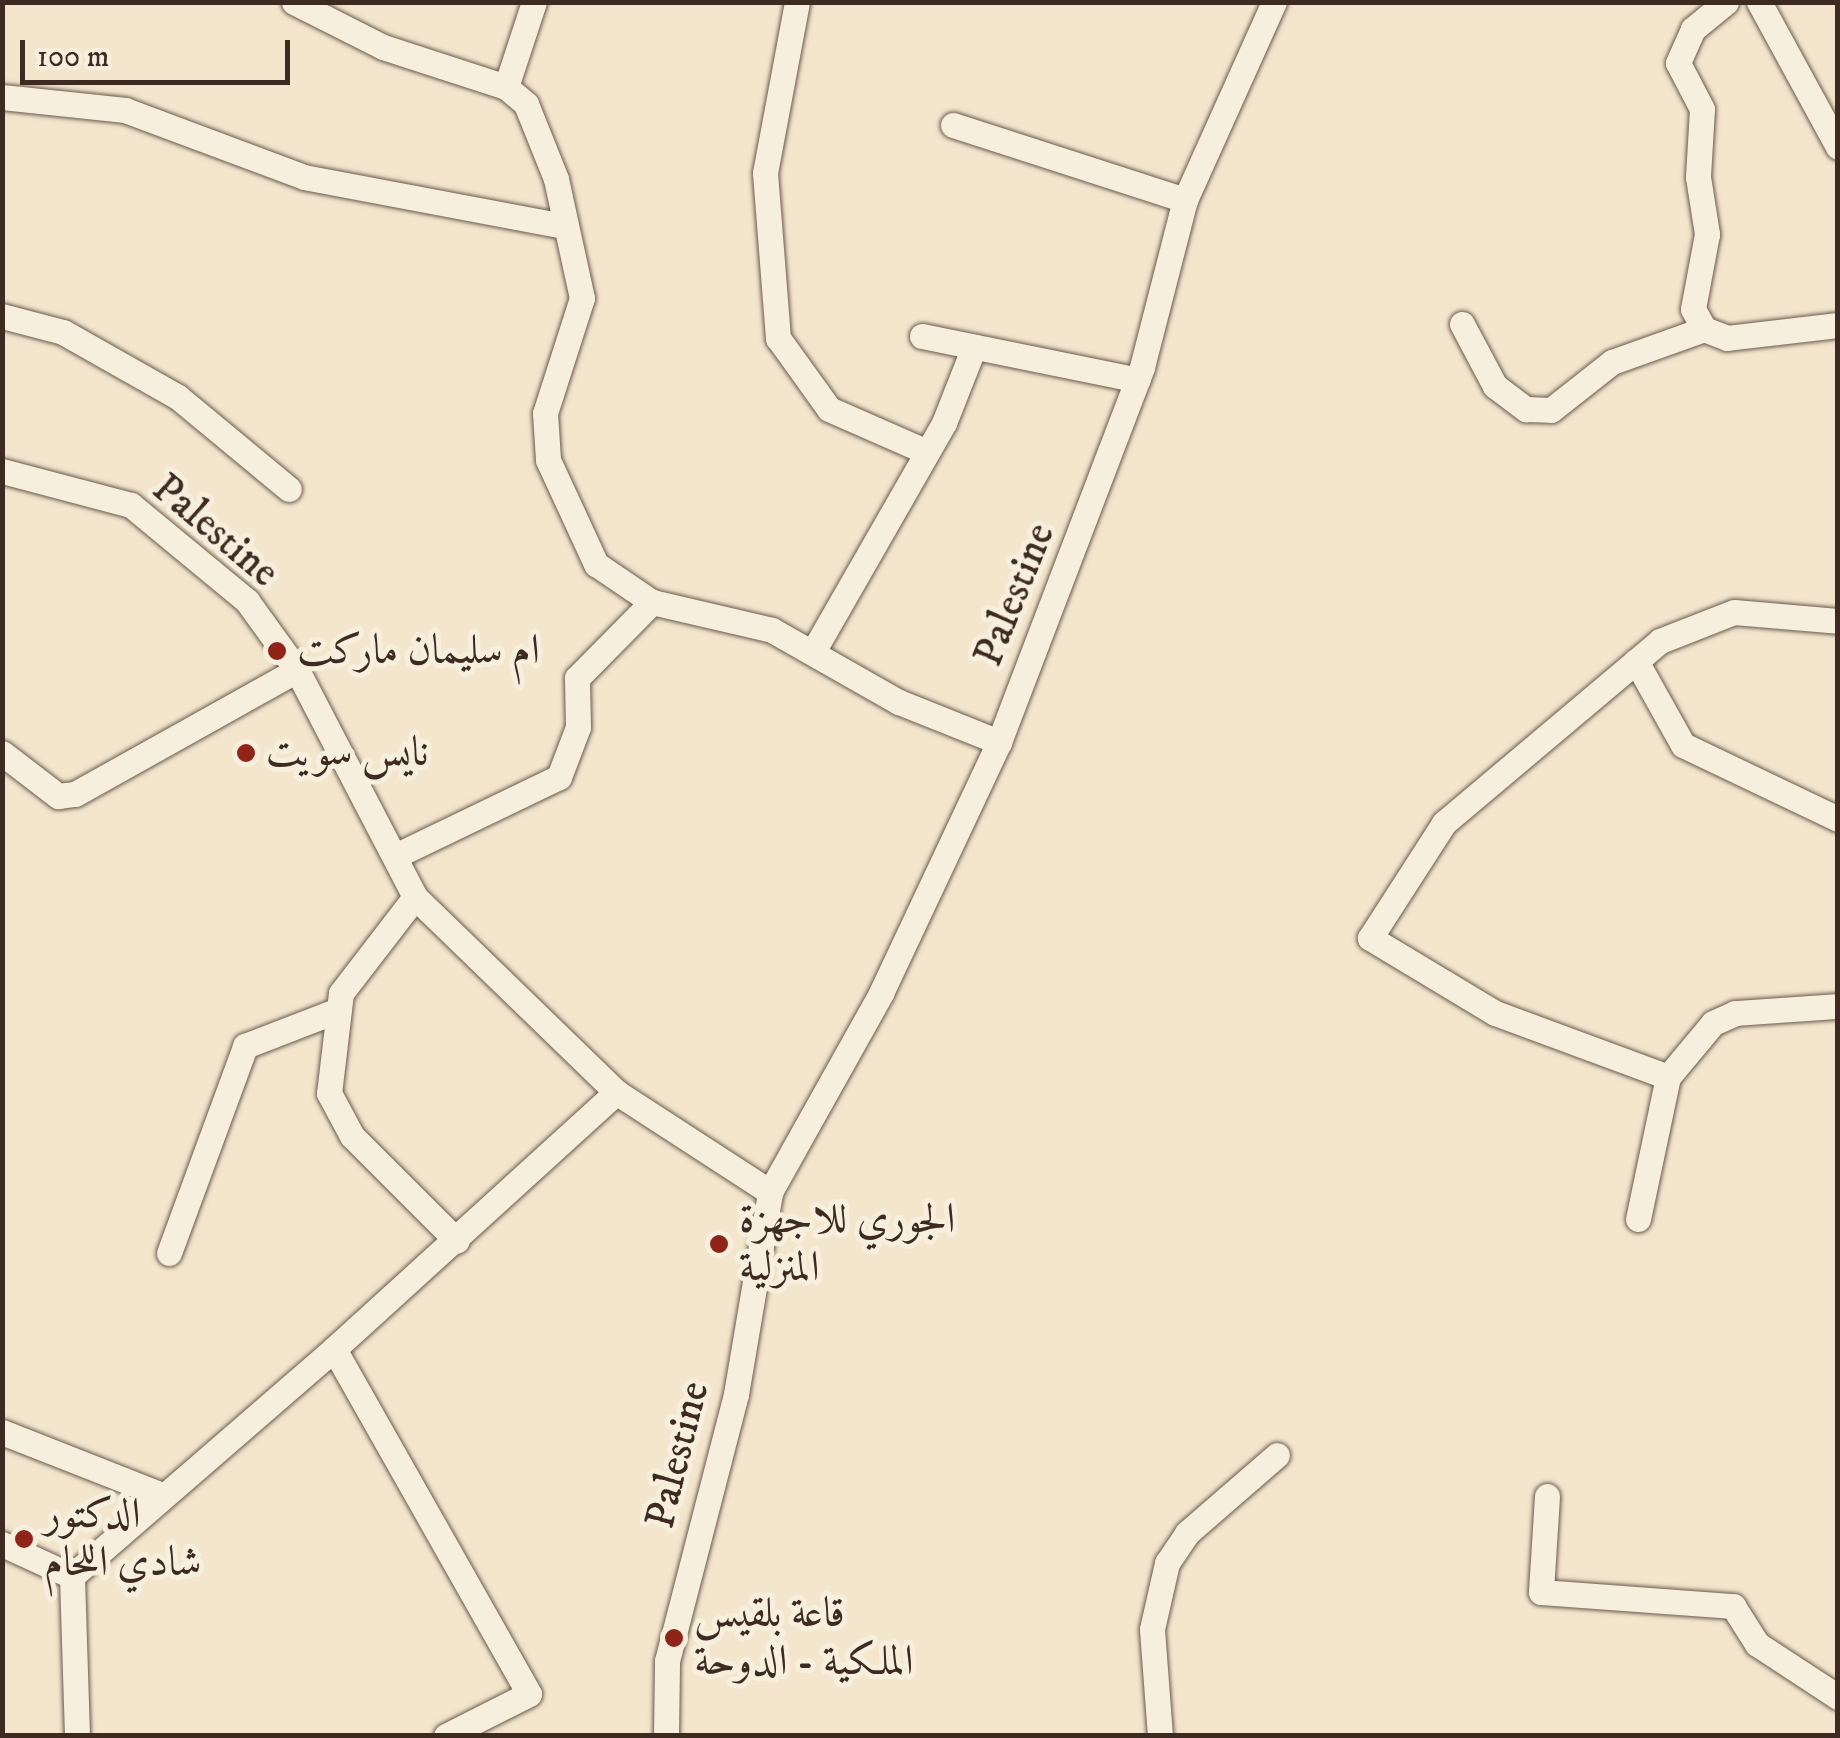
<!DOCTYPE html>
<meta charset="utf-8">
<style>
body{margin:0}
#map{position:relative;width:1840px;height:1738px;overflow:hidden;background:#f3e6cd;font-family:"IM FELL DW Pica",Amiri,serif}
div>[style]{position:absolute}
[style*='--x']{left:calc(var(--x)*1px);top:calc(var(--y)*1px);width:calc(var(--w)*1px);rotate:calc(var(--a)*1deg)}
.roads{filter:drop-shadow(0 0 2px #6a594c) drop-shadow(0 0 2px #6a594c)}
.minor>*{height:25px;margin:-12.5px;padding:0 12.5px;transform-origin:12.5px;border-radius:12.5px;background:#f7efde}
.dots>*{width:28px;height:28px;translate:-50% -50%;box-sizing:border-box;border:5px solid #f7efde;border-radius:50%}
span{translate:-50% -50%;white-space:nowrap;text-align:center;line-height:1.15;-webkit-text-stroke:10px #f7efde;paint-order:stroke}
.street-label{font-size:42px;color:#3d2a21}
.poi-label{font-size:42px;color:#3d2a21}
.left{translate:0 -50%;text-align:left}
.frame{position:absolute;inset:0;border:5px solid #3d2a21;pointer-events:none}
.scale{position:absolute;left:20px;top:40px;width:270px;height:45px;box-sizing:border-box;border:5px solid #3d2a21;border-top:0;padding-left:12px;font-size:30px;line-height:35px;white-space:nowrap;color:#3d2a21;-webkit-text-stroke:8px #f7efde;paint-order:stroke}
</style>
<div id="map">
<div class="roads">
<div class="minor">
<i style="--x:294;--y:2;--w:100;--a:26.8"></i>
<i style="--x:383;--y:47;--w:129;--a:18"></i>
<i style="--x:506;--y:87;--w:26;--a:40"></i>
<i style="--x:526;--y:104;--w:81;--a:68.2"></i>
<i style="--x:556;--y:179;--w:122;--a:77.7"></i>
<i style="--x:582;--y:298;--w:121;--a:107.8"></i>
<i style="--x:545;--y:413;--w:47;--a:86.3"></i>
<i style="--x:548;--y:460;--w:115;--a:65.2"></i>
<i style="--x:596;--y:564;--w:68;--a:34.2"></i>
<i style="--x:652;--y:602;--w:123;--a:13.1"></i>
<i style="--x:772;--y:630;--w:146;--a:29.6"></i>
<i style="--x:899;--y:702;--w:108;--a:21.8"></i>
<i style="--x:797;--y:2;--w:174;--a:100.6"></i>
<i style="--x:765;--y:173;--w:166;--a:85.5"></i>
<i style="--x:778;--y:338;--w:87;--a:54.3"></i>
<i style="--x:829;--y:409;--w:107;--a:23.7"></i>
<i style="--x:1726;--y:2;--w:43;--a:140.7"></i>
<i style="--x:1693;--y:29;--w:37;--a:114"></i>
<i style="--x:1678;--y:63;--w:52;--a:62.4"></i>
<i style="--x:1702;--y:109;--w:68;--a:93.4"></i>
<i style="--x:1698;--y:177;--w:58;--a:81"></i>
<i style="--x:1707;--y:234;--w:76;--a:100.6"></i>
<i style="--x:1693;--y:309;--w:23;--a:61"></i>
<i style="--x:1704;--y:329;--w:25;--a:21"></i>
<i style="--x:1727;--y:338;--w:112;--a:-6.7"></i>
<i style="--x:1759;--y:2;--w:165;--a:61.4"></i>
<i style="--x:506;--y:87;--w:89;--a:-71.8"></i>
<i style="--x:2;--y:97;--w:124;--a:6"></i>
<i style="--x:125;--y:110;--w:191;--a:20.5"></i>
<i style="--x:304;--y:177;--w:264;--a:10.7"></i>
<i style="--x:953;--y:125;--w:244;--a:17.9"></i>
<i style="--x:2;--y:316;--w:63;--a:14.7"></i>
<i style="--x:63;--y:332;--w:132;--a:29.5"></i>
<i style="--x:178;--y:397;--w:144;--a:39.7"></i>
<i style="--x:1462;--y:324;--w:70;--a:62"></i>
<i style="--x:1495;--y:386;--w:39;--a:37"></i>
<i style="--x:1526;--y:409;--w:25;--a:2"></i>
<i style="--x:1551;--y:410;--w:78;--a:-38.2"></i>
<i style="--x:1612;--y:362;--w:98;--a:-19.7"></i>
<i style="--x:922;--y:336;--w:220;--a:11.5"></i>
<i style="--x:2;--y:471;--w:133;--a:14.8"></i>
<i style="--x:131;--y:505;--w:151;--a:39.6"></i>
<i style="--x:247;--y:601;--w:85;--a:54.1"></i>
<i style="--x:297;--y:670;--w:256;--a:62.5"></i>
<i style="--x:415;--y:897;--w:280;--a:44.1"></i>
<i style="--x:616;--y:1092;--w:184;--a:33"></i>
<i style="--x:814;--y:650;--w:262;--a:-60.2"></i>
<i style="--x:944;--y:423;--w:82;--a:-68.5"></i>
<i style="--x:1636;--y:661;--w:96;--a:60.8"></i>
<i style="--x:1683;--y:745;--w:172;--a:25.5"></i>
<i style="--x:2;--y:753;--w:71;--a:37.5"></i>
<i style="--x:58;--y:796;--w:17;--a:-7"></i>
<i style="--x:75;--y:794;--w:254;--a:-29.2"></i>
<i style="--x:395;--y:856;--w:182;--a:-25.7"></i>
<i style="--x:559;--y:777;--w:53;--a:-69.2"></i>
<i style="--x:578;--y:727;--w:49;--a:-91.2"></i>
<i style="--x:577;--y:678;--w:107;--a:-45.4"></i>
<i style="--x:415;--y:897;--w:121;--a:127.6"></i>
<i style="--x:341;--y:993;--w:101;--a:96.8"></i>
<i style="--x:329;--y:1093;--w:49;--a:61.9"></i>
<i style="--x:352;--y:1136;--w:148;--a:45"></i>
<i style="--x:1668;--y:1077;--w:184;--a:-159.7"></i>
<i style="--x:1495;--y:1013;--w:146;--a:-149"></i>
<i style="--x:1370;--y:938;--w:137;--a:-57.2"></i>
<i style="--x:1444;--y:823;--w:282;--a:-40.1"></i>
<i style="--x:1660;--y:641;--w:79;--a:-21.4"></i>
<i style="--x:1734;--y:612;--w:104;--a:4.9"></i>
<i style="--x:1638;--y:1219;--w:145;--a:-78.1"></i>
<i style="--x:1668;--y:1077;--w:70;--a:-50.2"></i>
<i style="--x:1713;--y:1023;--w:24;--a:-24"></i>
<i style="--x:1735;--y:1013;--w:103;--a:-3.9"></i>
<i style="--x:169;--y:1253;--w:221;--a:-69.8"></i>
<i style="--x:245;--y:1046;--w:94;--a:-21.1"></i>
<i style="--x:334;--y:1349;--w:382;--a:-42.3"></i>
<i style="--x:2;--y:1432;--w:169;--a:21.5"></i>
<i style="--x:1547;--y:1496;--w:96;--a:93.6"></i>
<i style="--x:1541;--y:1592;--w:193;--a:4.2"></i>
<i style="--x:1733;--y:1606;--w:45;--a:57.7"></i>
<i style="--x:1757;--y:1644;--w:97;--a:33.2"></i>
<i style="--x:2;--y:1544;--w:77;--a:24.6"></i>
<i style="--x:77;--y:1736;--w:160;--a:-91.8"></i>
<i style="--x:72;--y:1576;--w:347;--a:-40.9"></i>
<i style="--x:334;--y:1349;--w:396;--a:60.5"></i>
<i style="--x:529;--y:1694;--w:93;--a:153.2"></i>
<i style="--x:666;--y:1736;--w:75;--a:-89.2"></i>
<i style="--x:667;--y:1661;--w:276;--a:-75.5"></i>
<i style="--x:736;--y:1394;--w:205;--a:-80.4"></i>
<i style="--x:770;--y:1192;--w:228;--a:-60.8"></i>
<i style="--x:881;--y:993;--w:277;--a:-64.8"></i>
<i style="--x:999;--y:742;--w:401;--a:-69.1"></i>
<i style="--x:1142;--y:367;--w:172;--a:-75.6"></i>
<i style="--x:1185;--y:200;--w:217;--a:-65.8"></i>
<i style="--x:1160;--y:1736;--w:107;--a:-94.3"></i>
<i style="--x:1152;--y:1629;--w:68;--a:-77.2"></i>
<i style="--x:1167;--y:1563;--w:36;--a:-56"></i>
<i style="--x:1187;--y:1533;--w:119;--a:-40.9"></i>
</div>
</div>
<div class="dots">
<i style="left:277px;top:651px;background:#8f2418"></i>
<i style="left:246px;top:753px;background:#8f2418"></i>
<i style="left:719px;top:1244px;background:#8f2418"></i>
<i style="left:24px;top:1539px;background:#8f2418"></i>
<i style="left:674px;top:1638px;background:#8f2418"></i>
</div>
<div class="street-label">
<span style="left:215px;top:531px;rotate:40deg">Palestine</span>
<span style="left:1015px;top:595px;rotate:-68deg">Palestine</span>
<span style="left:678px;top:1455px;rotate:-76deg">Palestine</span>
</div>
<div class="poi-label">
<span class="left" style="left:297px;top:651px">ام سليمان ماركت</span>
<span class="left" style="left:266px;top:753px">نايس سويت</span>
<span class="left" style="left:739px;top:1244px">الجوري للاجهزة<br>المنزلية</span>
<span class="left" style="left:44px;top:1539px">الدكتور<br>شادي اللحام</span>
<span class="left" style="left:694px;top:1638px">قاعة بلقيس<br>الملكية - الدوحة</span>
</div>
<div class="frame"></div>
<div class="scale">100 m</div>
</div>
